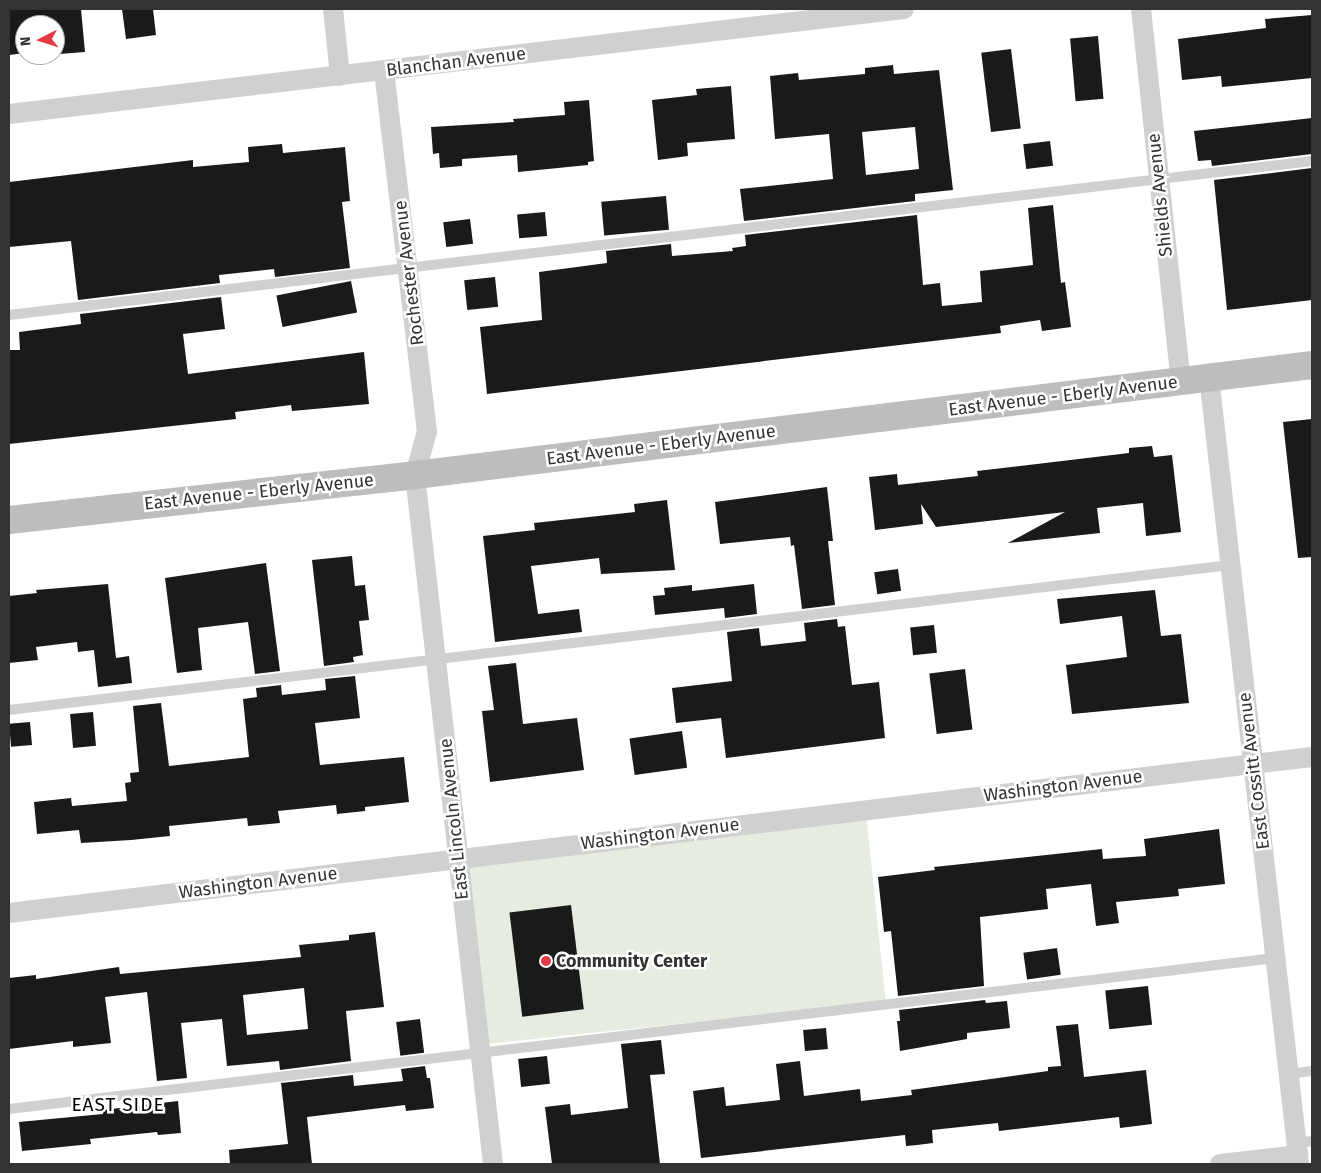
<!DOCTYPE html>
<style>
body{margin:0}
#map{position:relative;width:1321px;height:1173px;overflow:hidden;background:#fff;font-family:"Fira Sans",sans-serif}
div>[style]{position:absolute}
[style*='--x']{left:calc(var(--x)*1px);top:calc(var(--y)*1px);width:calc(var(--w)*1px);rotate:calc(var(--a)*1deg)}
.green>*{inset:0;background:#e6ecdf;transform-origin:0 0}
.building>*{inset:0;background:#1a1a1a;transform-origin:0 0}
.service>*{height:10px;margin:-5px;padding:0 5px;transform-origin:5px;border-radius:5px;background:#d0d0d0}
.minor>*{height:20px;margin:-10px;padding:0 10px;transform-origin:10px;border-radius:10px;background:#d0d0d0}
.secondary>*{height:28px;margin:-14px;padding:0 14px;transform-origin:14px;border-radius:14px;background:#bdbdbd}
.dots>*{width:14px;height:14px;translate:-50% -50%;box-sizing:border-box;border:2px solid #fff;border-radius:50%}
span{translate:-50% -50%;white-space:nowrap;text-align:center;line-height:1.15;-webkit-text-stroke:5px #fff;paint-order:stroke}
.street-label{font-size:18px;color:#333}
.poi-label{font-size:18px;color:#333;font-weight:700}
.left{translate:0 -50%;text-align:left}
.neighbourhood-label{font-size:19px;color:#000;letter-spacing:1px}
.frame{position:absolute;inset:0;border:10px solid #333;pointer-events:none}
.north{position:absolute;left:15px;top:15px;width:50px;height:50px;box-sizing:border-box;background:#fff;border:1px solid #adadad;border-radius:50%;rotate:265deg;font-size:14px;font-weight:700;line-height:20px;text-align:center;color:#333}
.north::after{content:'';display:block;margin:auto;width:18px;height:22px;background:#e63946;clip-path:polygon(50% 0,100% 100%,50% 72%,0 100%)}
</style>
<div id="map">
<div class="green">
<i style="left:866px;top:814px;width:189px;height:407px;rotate:84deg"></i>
</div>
<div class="building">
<i style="clip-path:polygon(9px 9px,81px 9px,85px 52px,59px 54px,58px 49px,55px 49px,55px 25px,25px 25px,25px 53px,9px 55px)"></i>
<i style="clip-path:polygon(122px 9px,153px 9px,156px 35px,126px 39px)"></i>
<i style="clip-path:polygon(1312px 15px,1312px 78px,1222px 87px,1221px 76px,1182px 80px,1178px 39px,1266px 28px,1265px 19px)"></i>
<i style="left:1098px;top:36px;width:63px;height:28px;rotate:85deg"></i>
<i style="left:1011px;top:49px;width:80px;height:30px;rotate:83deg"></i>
<i style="clip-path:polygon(evenodd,893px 65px,894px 74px,939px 70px,953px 190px,915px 194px,915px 201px,744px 221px,740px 189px,833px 179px,829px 134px,775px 139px,770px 76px,798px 73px,799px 80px,865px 74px,865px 68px,893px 65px,915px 127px,919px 169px,866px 175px,862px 132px,915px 127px)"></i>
<i style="clip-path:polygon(731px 86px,735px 139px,687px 143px,688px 156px,658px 160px,652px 100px,697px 95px,696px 89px)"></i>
<i style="clip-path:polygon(589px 100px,594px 161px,588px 162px,588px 165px,518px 172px,517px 155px,462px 159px,462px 166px,440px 168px,439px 153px,433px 154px,431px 127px,514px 122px,513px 119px,565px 115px,564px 102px)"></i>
<i style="clip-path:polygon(1312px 118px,1312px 154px,1212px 166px,1211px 160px,1198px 161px,1194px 131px)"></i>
<i style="left:1050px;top:141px;width:25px;height:27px;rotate:83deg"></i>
<i style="clip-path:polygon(282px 144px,283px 153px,345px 147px,350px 201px,342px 202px,350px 268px,275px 277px,274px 269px,219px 275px,220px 283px,78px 300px,71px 241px,9px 247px,9px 182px,193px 160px,193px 167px,249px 162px,248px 147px)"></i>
<i style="clip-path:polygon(1312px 168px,1312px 300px,1227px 310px,1214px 180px)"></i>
<i style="left:666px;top:196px;width:34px;height:65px;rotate:85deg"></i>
<i style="clip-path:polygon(1053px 205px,1061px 283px,1065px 282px,1071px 327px,1042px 331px,1040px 320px,1000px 326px,1001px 333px,487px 394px,480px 327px,542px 320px,539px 272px,607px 263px,606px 251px,671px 244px,672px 256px,733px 251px,732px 248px,746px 246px,745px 235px,917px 215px,923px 285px,940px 283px,942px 306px,982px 302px,980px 271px,1033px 265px,1028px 208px)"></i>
<i style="left:545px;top:212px;width:24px;height:28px;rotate:85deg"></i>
<i style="left:470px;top:219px;width:25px;height:27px;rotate:83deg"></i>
<i style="left:495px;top:277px;width:30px;height:31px;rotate:84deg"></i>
<i style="left:351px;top:281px;width:32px;height:76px;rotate:79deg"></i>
<i style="clip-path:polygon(221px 297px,225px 329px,183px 334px,188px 374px,364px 352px,369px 404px,292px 411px,291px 405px,235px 412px,236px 419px,9px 444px,9px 350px,20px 350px,19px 332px,81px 324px,80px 314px)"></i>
<i style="clip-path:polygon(1312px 419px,1312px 557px,1298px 558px,1283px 422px)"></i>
<i style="clip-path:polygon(1152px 446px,1154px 457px,1172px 455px,1181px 532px,1146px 536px,1143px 503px,1097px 508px,1100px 533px,1008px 543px,1065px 512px,936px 527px,921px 504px,923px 524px,875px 530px,869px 477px,897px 474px,898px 485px,978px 476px,977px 471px,1129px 453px,1129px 448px)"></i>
<i style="clip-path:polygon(827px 487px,833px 541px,828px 541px,835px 605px,802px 609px,794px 545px,791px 546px,790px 537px,720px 544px,715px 502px)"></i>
<i style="clip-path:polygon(667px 500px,675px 570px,601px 574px,599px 558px,531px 566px,538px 614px,579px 609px,582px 632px,495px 642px,483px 536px,535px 530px,534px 523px,635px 512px,634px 504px)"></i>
<i style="clip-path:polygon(352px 556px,355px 586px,365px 585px,369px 620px,359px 621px,363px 655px,353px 657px,354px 662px,324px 666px,312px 560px)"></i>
<i style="clip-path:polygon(266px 563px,280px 671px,255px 674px,248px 622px,198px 628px,202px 670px,177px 673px,165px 578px)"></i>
<i style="left:898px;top:569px;width:22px;height:24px;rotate:82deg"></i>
<i style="clip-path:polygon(108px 584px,116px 658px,129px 656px,132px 683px,98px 687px,94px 650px,78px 652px,77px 642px,36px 647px,38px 660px,9px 663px,9px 596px,37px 593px,36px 590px)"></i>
<i style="clip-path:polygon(754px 584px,757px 614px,725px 618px,724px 608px,655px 615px,653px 596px,665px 595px,664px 588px,692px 585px,692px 591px)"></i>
<i style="clip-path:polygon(1155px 590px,1161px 636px,1181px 634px,1189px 703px,1072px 714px,1066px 665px,1127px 657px,1122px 616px,1060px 624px,1057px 599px)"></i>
<i style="clip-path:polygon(837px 619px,838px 627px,845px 626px,852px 685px,879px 682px,885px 738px,726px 758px,721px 718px,676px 723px,672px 688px,732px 681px,727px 632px,759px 628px,761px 646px,806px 641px,804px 623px)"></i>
<i style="left:934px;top:625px;width:28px;height:24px;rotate:84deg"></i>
<i style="clip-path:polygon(516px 663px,523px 724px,577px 718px,584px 770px,490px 782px,482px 711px,494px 710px,488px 666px)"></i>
<i style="left:965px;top:669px;width:61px;height:36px;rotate:83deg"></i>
<i style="clip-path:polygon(355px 676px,360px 718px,315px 723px,320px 765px,404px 757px,409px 802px,365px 807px,365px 811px,337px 814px,336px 805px,278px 811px,280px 823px,248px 826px,247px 818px,169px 826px,170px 836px,131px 840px,81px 843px,79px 830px,37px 834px,34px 802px,71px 798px,72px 806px,127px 801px,125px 783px,131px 782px,130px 773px,139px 772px,133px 706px,161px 703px,169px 766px,249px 757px,243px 699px,257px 697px,256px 688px,281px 685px,282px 695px,326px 690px,325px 679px)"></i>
<i style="left:93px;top:712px;width:34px;height:23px;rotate:85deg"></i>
<i style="left:30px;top:722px;width:23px;height:21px;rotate:85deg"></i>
<i style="left:682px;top:731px;width:37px;height:53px;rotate:82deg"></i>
<i style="clip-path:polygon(1219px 829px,1225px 884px,1178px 889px,1179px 896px,1116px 902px,1119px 923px,1096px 926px,1091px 884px,1046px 889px,1048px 909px,980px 917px,984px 986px,898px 996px,891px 931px,884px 932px,878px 877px,935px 870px,934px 867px,1102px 849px,1103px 859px,1146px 856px,1144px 839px)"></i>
<i style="left:571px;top:905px;width:105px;height:62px;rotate:83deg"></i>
<i style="clip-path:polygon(evenodd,375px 932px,384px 1007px,346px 1011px,351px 1061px,280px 1070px,279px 1061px,227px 1066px,222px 1019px,181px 1023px,187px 1078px,157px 1081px,147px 992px,105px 997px,111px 1043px,73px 1047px,73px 1041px,9px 1049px,9px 978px,36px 975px,36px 979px,119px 967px,120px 974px,301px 957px,299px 945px,349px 940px,349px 935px,375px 932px,304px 988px,308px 1029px,247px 1035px,243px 995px,304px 988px)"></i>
<i style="left:1057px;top:948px;width:27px;height:34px;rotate:82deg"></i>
<i style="left:1148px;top:986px;width:39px;height:43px;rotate:84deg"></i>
<i style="clip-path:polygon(985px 1000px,986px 1003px,1007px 1001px,1010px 1028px,967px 1033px,967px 1039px,900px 1051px,897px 1021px,900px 1021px,899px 1010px)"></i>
<i style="left:420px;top:1019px;width:34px;height:24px;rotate:83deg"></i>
<i style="clip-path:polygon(1078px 1024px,1084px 1077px,1146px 1070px,1152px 1124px,1120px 1128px,1119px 1117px,999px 1131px,998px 1123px,932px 1130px,933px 1143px,917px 1145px,906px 1146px,905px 1135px,701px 1158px,693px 1091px,724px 1087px,726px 1106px,780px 1100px,776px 1064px,800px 1061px,804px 1096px,860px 1089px,861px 1101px,912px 1095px,911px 1090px,1048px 1071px,1048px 1067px,1061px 1066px,1056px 1026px)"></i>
<i style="left:826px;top:1028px;width:21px;height:23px;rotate:85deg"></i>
<i style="clip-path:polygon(661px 1040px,665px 1074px,650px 1075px,660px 1164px,552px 1164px,545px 1107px,570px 1104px,571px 1115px,628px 1108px,621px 1044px)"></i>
<i style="left:547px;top:1056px;width:28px;height:29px;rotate:84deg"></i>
<i style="clip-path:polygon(425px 1066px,427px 1078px,430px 1078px,434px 1108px,406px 1111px,405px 1105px,307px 1117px,312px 1164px,230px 1164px,229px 1150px,288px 1144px,281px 1083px,353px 1075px,354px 1086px,403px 1081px,401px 1069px)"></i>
<i style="clip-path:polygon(178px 1101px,181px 1133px,158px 1135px,157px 1132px,90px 1139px,91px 1144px,22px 1151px,19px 1122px,103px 1114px,103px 1110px)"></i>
</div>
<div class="service">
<i style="--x:9;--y:315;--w:1312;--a:-6.74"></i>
<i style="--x:9;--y:710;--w:1230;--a:-6.77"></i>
<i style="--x:1288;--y:1074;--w:24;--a:-7"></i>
<i style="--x:9;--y:1109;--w:1275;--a:-6.8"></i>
<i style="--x:1296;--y:1143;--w:16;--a:-7"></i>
</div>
<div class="minor">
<i style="--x:333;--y:9;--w:67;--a:84"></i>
<i style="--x:1141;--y:9;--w:374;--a:83.9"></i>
<i style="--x:384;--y:71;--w:363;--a:83.2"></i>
<i style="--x:427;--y:431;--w:46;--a:105.3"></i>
<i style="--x:415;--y:475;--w:693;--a:83.54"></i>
<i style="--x:9;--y:114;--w:901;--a:-6.69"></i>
<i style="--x:1209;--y:377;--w:792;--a:83.48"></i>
<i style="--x:9;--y:913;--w:1312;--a:-6.83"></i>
<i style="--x:1220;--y:1164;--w:79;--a:-6.6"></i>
</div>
<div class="secondary">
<i style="--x:9;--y:520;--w:408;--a:-6.3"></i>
<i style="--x:415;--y:475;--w:904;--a:-6.99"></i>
</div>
<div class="dots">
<i style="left:546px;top:961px;background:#e63946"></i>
</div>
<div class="street-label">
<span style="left:456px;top:62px;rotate:-7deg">Blanchan Avenue</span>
<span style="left:1160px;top:195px;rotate:-96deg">Shields Avenue</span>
<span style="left:409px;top:273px;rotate:-97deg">Rochester Avenue</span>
<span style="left:1063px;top:396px;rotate:-7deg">East Avenue - Eberly Avenue</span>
<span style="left:661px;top:445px;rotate:-7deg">East Avenue - Eberly Avenue</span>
<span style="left:259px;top:492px;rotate:-6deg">East Avenue - Eberly Avenue</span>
<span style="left:1254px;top:771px;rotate:-97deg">East Cossitt Avenue</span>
<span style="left:1063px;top:786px;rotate:-7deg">Washington Avenue</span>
<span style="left:454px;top:819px;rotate:-96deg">East Lincoln Avenue</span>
<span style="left:660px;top:834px;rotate:-7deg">Washington Avenue</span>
<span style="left:258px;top:883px;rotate:-7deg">Washington Avenue</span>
</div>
<div class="poi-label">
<span class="left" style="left:556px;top:961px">Community Center</span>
</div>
<div class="neighbourhood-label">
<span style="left:118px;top:1105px">EAST SIDE</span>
</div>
<div class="frame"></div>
<div class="north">N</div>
</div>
